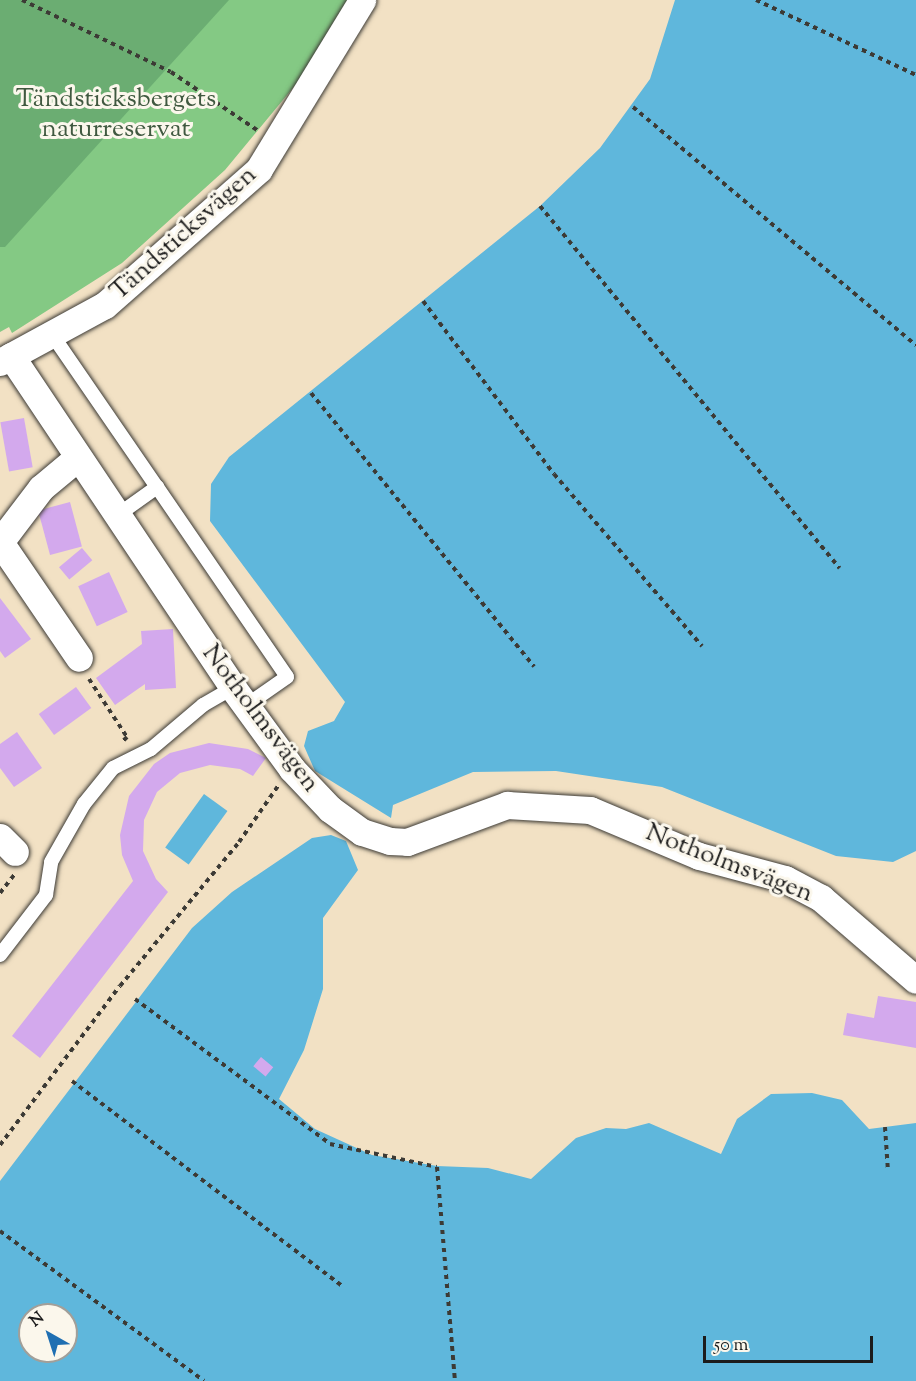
<!DOCTYPE html>
<meta charset="utf-8">
<style>
body{margin:0}
#map{position:relative;width:916px;height:1381px;overflow:hidden;background:#f2e1c4;font-family:"Sorts Mill Goudy",serif}
div>[style]{position:absolute}
[style*='--x']{left:calc(var(--x)*1px);top:calc(var(--y)*1px);width:calc(var(--w)*1px);rotate:calc(var(--a)*1deg)}
.green>*{inset:0;background:#84c984}
.forest>*{inset:0;background:#6bad72}
.water>*{inset:0;background:#5fb7dc;transform-origin:0 0}
.building>*{inset:0;background:#d3a9ed;transform-origin:0 0}
.path>*{height:4px;margin-top:-2px;transform-origin:0;background:repeating-linear-gradient(90deg,#3c3a35 0 4.5px,transparent 0 9px)}
.roads{filter:drop-shadow(0 0 2px #3c3a35) drop-shadow(0 0 2px #3c3a35)}
.service>*{height:14px;margin:-7px;padding:0 7px;transform-origin:7px;border-radius:7px;background:#fff}
.minor>*{height:27px;margin:-13.5px;padding:0 13.5px;transform-origin:13.5px;border-radius:13.5px;background:#fff}
span{translate:-50% -50%;white-space:nowrap;text-align:center;line-height:1.15;-webkit-text-stroke:6px #fbf7ec;paint-order:stroke}
.park-label{font-size:26px;color:#405940}
.street-label{font-size:26px;color:#1c1c1c}
.north{position:absolute;left:18px;top:1303px;width:60px;height:60px;box-sizing:border-box;background:#fbf7ec;border:2px solid #a29f99;border-radius:50%;rotate:321deg;font-size:16px;font-weight:700;line-height:24px;text-align:center;color:#1c1c1c}
.north::after{content:'';display:block;margin:auto;width:21px;height:27px;background:#1f6fb2;clip-path:polygon(50% 0,100% 100%,50% 72%,0 100%)}
.scale{position:absolute;left:703px;top:1336px;width:170px;height:27px;box-sizing:border-box;border:3px solid #1c1c1c;border-top:0;padding-left:8px;font-size:18px;line-height:21px;white-space:nowrap;color:#1c1c1c;-webkit-text-stroke:4px #fbf7ec;paint-order:stroke}
</style>
<div id="map">
<div class="green">
<i style="clip-path:polygon(0 0,347px 0,297px 83px,225px 170px,122px 263px,12px 333px,9px 327px,0 332px)"></i>
</div>
<div class="forest">
<i style="clip-path:polygon(0 0,229px 0,5px 247px,0 247px)"></i>
</div>
<div class="water">
<i style="clip-path:polygon(675px 0,916px 0,916px 851px,893px 862px,836px 856px,662px 787px,556px 771px,473px 772px,393px 805px,391px 818px,315px 771px,304px 746px,308px 731px,334px 721px,345px 702px,210px 521px,211px 484px,229px 457px,540px 206px,600px 148px,650px 79px)"></i>
<i style="left:204px;top:794px;width:29px;height:66px;rotate:36deg"></i>
<i style="clip-path:polygon(evenodd,331px 835px,346px 841px,358px 870px,323px 918px,323px 989px,304px 1050px,279px 1099px,315px 1129px,372px 1155px,437px 1166px,488px 1168px,531px 1179px,576px 1138px,606px 1128px,626px 1129px,649px 1123px,721px 1154px,737px 1119px,771px 1094px,812px 1093px,842px 1100px,869px 1129px,916px 1123px,916px 1381px,0 1381px,0 1181px,192px 928px,232px 892px,312px 838px,331px 835px,30px 1315px,66px 1315px,66px 1351px,30px 1351px,30px 1315px)"></i>
</div>
<div class="building">
<i style="left:24px;top:418px;width:50px;height:24px;rotate:80deg"></i>
<i style="left:70px;top:502px;width:46px;height:33px;rotate:75deg"></i>
<i style="left:82px;top:548px;width:16px;height:30px;rotate:50deg"></i>
<i style="left:109px;top:572px;width:44px;height:34px;rotate:65deg"></i>
<i style="clip-path:polygon(0 598px,31px 639px,5px 658px,0 651px)"></i>
<i style="clip-path:polygon(173px 629px,176px 688px,145px 690px,145px 684px,115px 705px,96px 678px,142px 644px,141px 631px)"></i>
<i style="left:76px;top:687px;width:26px;height:46px;rotate:54deg"></i>
<i style="clip-path:polygon(17px 732px,42px 768px,14px 787px,0 768px,0 744px)"></i>
<i style="clip-path:polygon(209px 743px,248px 749px,266px 758px,253px 776px,240px 769px,210px 765px,180px 773px,157px 792px,144px 820px,143px 851px,156px 879px,168px 892px,40px 1058px,12px 1036px,133px 881px,122px 855px,120px 835px,129px 796px,154px 764px,170px 753px)"></i>
<i style="clip-path:polygon(878px 996px,916px 1002px,916px 1048px,843px 1035px,847px 1013px,874px 1018px)"></i>
<i style="left:261px;top:1057px;width:16px;height:12px;rotate:40deg"></i>
</div>
<div class="path">
<i style="--x:22;--y:0;--w:165;--a:25.8"></i>
<i style="--x:171;--y:72;--w:104;--a:34"></i>
<i style="--x:756;--y:0;--w:177;--a:25.1"></i>
<i style="--x:633;--y:107;--w:370;--a:40.1"></i>
<i style="--x:540;--y:206;--w:470;--a:50.4"></i>
<i style="--x:423;--y:301;--w:217;--a:52.9"></i>
<i style="--x:554;--y:474;--w:227;--a:49.3"></i>
<i style="--x:311;--y:393;--w:353;--a:50.8"></i>
<i style="--x:89;--y:679;--w:69;--a:56.8"></i>
<i style="--x:127;--y:737;--w:7;--a:135"></i>
<i style="--x:0;--y:893;--w:23;--a:-52"></i>
<i style="--x:135;--y:999;--w:243;--a:36.6"></i>
<i style="--x:330;--y:1144;--w:109;--a:12.1"></i>
<i style="--x:437;--y:1167;--w:215;--a:85.2"></i>
<i style="--x:72;--y:1081;--w:339;--a:37.2"></i>
<i style="--x:885;--y:1127;--w:44;--a:86.1"></i>
<i style="--x:0;--y:1145;--w:199;--a:-53"></i>
<i style="--x:120;--y:986;--w:187;--a:-50.4"></i>
<i style="--x:239;--y:842;--w:68;--a:-55.1"></i>
<i style="--x:0;--y:1231;--w:253;--a:36.3"></i>
</div>
<div class="roads">
<div class="service">
<i style="--x:51;--y:333;--w:187;--a:55.5"></i>
<i style="--x:115;--y:517;--w:52;--a:-35.5"></i>
<i style="--x:157;--y:487;--w:230;--a:55.6"></i>
<i style="--x:287;--y:677;--w:49;--a:145"></i>
<i style="--x:0;--y:955;--w:76;--a:-52.5"></i>
<i style="--x:46;--y:895;--w:33;--a:-81"></i>
<i style="--x:51;--y:862;--w:67;--a:-60.4"></i>
<i style="--x:84;--y:804;--w:46;--a:-51.1"></i>
<i style="--x:113;--y:768;--w:42;--a:-26.6"></i>
<i style="--x:151;--y:749;--w:68;--a:-40.2"></i>
<i style="--x:203;--y:705;--w:34;--a:-30"></i>
</div>
<div class="minor">
<i style="--x:11;--y:356;--w:399;--a:56.2"></i>
<i style="--x:233;--y:688;--w:100;--a:53.9"></i>
<i style="--x:292;--y:769;--w:55;--a:46.5"></i>
<i style="--x:330;--y:809;--w:39;--a:36"></i>
<i style="--x:362;--y:832;--w:29;--a:18"></i>
<i style="--x:390;--y:841;--w:17;--a:3"></i>
<i style="--x:407;--y:842;--w:107;--a:-20.3"></i>
<i style="--x:507;--y:805;--w:83;--a:3.4"></i>
<i style="--x:590;--y:810;--w:118;--a:22.9"></i>
<i style="--x:699;--y:856;--w:89;--a:15"></i>
<i style="--x:785;--y:879;--w:41;--a:27.8"></i>
<i style="--x:821;--y:898;--w:125;--a:40.8"></i>
<i style="--x:0;--y:362;--w:119;--a:-28.5"></i>
<i style="--x:105;--y:305;--w:205;--a:-41.4"></i>
<i style="--x:259;--y:169;--w:198;--a:-58.6"></i>
<i style="--x:0;--y:542;--w:140;--a:55.7"></i>
<i style="--x:0;--y:542;--w:68;--a:-52.8"></i>
<i style="--x:41;--y:488;--w:47;--a:-39.8"></i>
<i style="--x:0;--y:837;--w:21;--a:45"></i>
</div>
</div>
<div class="park-label">
<span style="left:116px;top:115px">Tändsticksbergets<br>naturreservat</span>
</div>
<div class="street-label">
<span style="left:184px;top:234px;rotate:-42deg">Tändsticksvägen</span>
<span style="left:260px;top:719px;rotate:53deg">Notholmsvägen</span>
<span style="left:729px;top:864px;rotate:21deg">Notholmsvägen</span>
</div>
<div class="north">N</div>
<div class="scale">50 m</div>
</div>
